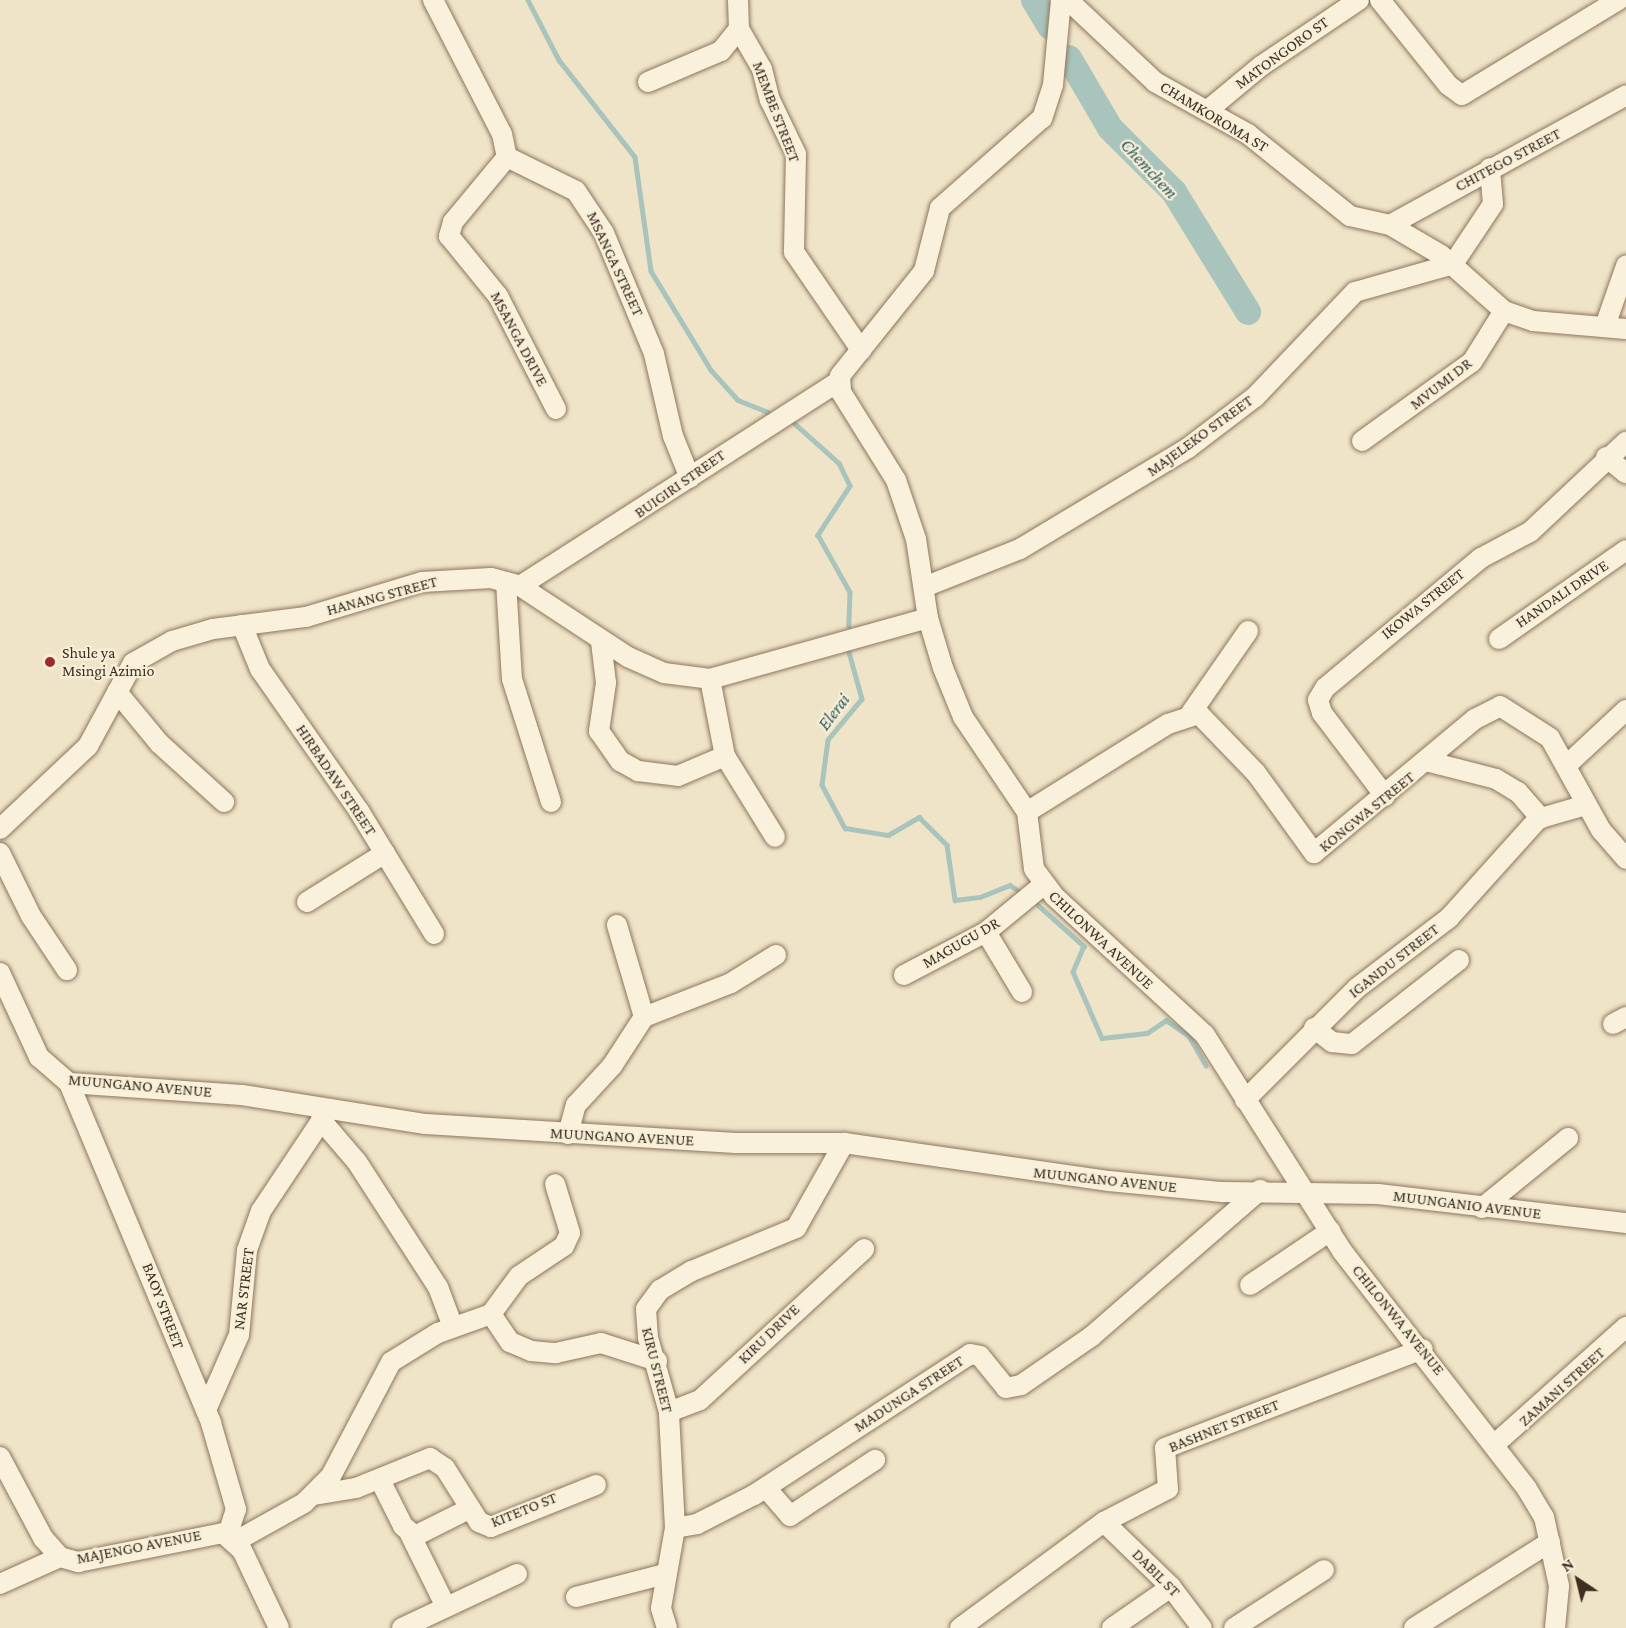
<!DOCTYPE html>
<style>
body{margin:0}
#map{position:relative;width:1626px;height:1628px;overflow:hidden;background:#f0e4c8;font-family:"Crimson Pro",serif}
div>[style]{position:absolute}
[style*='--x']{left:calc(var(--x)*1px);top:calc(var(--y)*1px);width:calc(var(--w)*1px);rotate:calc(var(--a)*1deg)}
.stream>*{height:4.5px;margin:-2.25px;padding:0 2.25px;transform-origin:2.25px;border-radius:2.25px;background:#a9c4bc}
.river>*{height:26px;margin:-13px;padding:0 13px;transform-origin:13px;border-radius:13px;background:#a9c4bc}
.roads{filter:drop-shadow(0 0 2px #8d765c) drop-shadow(0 0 2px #8d765c)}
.minor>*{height:20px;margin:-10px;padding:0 10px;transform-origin:10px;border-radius:10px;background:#faf1dc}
.dots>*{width:16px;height:16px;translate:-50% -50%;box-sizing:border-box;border:3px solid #f7eed8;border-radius:50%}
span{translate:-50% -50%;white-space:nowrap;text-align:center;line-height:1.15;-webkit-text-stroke:4.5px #f7eed8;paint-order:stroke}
.street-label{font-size:16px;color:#3d2e20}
.poi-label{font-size:16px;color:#3d2e20}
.left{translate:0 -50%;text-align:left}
.water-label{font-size:18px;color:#2f5d5a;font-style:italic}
.north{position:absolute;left:1548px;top:1550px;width:60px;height:60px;-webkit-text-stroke:4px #f7eed8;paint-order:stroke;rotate:325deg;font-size:16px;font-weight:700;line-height:24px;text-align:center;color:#3d2e20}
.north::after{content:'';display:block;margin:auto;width:21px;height:27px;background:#3d2e20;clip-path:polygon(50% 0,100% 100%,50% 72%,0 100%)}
</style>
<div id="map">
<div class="stream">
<i style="--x:528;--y:0;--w:68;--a:62.7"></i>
<i style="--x:559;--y:60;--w:123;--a:51.9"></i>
<i style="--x:635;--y:157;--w:115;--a:82"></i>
<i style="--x:651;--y:271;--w:116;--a:58.8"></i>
<i style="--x:711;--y:370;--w:40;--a:48"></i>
<i style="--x:738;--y:400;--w:32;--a:22"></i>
<i style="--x:793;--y:422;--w:62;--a:41.7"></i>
<i style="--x:839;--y:463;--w:25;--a:64"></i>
<i style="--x:850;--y:486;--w:59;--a:123.1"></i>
<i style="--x:818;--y:535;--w:65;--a:60.7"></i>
<i style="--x:850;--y:592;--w:34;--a:92"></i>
<i style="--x:849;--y:652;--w:49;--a:74.5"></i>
<i style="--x:862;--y:699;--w:53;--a:129.7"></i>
<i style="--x:828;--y:740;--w:45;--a:97.6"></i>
<i style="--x:822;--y:785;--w:49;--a:61.9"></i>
<i style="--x:845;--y:828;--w:44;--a:9.2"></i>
<i style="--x:888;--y:835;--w:36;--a:-30"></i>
<i style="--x:919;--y:817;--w:40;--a:45"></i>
<i style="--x:947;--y:845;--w:56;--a:81.7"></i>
<i style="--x:955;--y:900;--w:25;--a:-7"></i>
<i style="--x:980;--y:897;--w:32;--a:-22"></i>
<i style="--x:1010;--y:885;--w:11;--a:34"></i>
<i style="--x:1038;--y:905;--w:62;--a:41.7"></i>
<i style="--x:1084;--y:946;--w:28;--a:113"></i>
<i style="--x:1073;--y:972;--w:72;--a:66.3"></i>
<i style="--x:1102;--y:1038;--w:45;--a:-6.3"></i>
<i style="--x:1147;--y:1033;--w:23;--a:-34"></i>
<i style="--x:1166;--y:1020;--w:28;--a:35"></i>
<i style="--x:1189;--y:1036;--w:34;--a:60"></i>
</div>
<div class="river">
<i style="--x:1034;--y:0;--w:31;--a:59"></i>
<i style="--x:1069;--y:58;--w:81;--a:59.6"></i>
<i style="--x:1110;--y:128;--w:91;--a:45"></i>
<i style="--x:1174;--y:192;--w:141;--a:58.3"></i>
</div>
<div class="roads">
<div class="minor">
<i style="--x:433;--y:0;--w:151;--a:62.8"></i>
<i style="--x:502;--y:134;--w:24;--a:78"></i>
<i style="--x:738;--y:0;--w:29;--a:88"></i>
<i style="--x:739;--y:29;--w:46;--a:60.1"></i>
<i style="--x:762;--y:69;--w:32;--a:76"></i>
<i style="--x:770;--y:100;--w:60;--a:64.3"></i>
<i style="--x:796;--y:154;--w:98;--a:91.2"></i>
<i style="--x:794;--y:252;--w:119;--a:55.6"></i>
<i style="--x:1061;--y:0;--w:85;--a:95.4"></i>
<i style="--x:1053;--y:85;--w:35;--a:108"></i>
<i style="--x:1042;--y:118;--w:136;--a:138.6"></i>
<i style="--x:940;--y:208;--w:65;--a:104.3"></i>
<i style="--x:924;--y:271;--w:134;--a:128.7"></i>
<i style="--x:840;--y:376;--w:16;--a:86"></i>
<i style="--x:841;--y:392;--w:104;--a:58"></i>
<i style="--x:896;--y:480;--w:62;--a:71.3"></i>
<i style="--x:916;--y:539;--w:80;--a:81.4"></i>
<i style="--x:928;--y:618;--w:52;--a:73.3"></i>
<i style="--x:943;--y:668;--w:53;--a:67.8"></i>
<i style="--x:963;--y:717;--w:115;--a:56"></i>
<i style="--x:1027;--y:812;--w:57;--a:83"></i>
<i style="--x:1034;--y:869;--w:34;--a:53"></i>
<i style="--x:1054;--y:896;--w:205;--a:42.6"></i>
<i style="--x:1205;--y:1035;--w:256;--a:57.6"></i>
<i style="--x:1342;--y:1251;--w:301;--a:52.1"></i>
<i style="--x:1527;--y:1489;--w:33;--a:59"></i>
<i style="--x:1544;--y:1517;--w:71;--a:77.7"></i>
<i style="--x:1559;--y:1586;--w:42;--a:95.4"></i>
<i style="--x:1068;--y:0;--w:120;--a:43.3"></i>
<i style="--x:1155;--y:82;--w:107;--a:29.2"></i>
<i style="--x:1248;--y:134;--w:131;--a:38.8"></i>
<i style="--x:1350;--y:216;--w:41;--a:12.7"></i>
<i style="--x:1390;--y:225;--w:59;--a:30.5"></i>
<i style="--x:1441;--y:255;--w:84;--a:41.6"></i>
<i style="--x:1504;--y:311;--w:31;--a:19"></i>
<i style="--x:1533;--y:321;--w:93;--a:4.9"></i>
<i style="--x:1380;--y:0;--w:109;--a:51.3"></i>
<i style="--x:1448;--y:85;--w:17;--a:36"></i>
<i style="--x:1462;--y:95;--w:183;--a:-31.3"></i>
<i style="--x:648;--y:82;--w:79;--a:-23"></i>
<i style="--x:721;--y:51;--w:28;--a:-51"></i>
<i style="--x:1208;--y:110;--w:69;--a:-39.7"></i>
<i style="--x:1261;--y:66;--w:118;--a:-34"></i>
<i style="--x:507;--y:157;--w:77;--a:26.2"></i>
<i style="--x:576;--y:191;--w:50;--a:56.3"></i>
<i style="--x:604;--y:233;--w:131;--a:67.5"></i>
<i style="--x:654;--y:354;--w:84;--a:77"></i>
<i style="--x:673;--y:436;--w:45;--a:68"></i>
<i style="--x:507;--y:157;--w:85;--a:129.7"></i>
<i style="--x:453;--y:222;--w:15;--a:106"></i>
<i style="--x:449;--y:236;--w:77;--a:50.8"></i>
<i style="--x:498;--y:296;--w:127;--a:62.8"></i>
<i style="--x:1390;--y:225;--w:269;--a:-28.8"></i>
<i style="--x:1605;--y:326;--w:64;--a:-70.7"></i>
<i style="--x:1362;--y:441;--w:135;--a:-35.7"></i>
<i style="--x:1472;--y:362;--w:60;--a:-57.9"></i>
<i style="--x:1606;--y:457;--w:26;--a:39"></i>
<i style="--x:506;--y:582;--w:97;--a:86.5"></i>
<i style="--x:512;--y:679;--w:129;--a:72.4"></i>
<i style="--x:520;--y:586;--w:379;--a:-32.7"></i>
<i style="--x:924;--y:587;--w:103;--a:-21.6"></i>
<i style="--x:1020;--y:549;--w:196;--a:-31"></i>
<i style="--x:1188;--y:448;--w:84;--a:-37.3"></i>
<i style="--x:1255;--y:397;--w:145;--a:-46.4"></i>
<i style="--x:1355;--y:292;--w:102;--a:-15.9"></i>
<i style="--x:1453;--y:264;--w:72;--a:-56.3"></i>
<i style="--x:1493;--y:204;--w:36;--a:-95"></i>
<i style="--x:242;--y:625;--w:48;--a:67.8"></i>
<i style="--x:260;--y:669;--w:173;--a:55.1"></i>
<i style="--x:359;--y:811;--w:144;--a:58.6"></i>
<i style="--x:1499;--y:639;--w:155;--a:-35"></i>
<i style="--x:601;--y:642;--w:41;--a:83"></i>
<i style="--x:606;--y:683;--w:49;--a:98.3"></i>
<i style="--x:599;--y:731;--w:37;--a:55"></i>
<i style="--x:620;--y:761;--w:21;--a:29"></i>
<i style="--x:638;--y:771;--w:40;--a:7.1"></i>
<i style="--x:678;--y:776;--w:51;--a:-23.1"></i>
<i style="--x:710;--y:679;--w:78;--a:79"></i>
<i style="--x:725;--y:756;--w:95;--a:58.3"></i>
<i style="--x:117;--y:692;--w:66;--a:50.5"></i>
<i style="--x:159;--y:743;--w:88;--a:42.2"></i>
<i style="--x:1191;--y:713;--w:100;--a:-55.2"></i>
<i style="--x:1430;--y:762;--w:68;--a:14.4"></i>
<i style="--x:1496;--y:779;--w:26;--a:31"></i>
<i style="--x:1518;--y:792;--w:35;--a:49"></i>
<i style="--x:1541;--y:818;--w:47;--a:-16.1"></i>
<i style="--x:1568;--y:764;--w:79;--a:-43"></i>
<i style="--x:1385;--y:796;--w:104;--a:-127.2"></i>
<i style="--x:1322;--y:713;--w:14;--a:-107"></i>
<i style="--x:1318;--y:700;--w:14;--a:-60"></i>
<i style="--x:1325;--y:688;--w:203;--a:-39.8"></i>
<i style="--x:1481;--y:558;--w:55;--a:-28"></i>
<i style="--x:1530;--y:532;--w:132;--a:-43.2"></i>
<i style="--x:1027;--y:812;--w:166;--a:-32"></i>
<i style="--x:1168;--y:724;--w:33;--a:-18"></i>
<i style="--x:1199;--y:714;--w:82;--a:46"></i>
<i style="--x:1256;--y:773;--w:99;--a:54.1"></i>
<i style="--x:1314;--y:853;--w:209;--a:-39.8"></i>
<i style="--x:1475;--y:719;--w:28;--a:-27"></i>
<i style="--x:1500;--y:706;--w:59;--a:32.6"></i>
<i style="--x:1550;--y:738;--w:105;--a:61"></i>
<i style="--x:1601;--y:830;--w:38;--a:49"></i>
<i style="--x:0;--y:829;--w:121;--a:-43.3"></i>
<i style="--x:88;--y:746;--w:94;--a:-61.5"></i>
<i style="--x:133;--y:663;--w:45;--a:-29.4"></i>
<i style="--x:172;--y:641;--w:43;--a:-16.3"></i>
<i style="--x:213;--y:629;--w:94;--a:-7.4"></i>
<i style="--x:306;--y:617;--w:121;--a:-16.8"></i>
<i style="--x:422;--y:582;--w:69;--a:-3.3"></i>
<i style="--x:491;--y:578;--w:30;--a:15"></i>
<i style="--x:520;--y:586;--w:129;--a:33.3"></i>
<i style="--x:628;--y:657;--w:39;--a:24"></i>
<i style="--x:664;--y:673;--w:46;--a:7.4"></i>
<i style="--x:710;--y:679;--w:226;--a:-15.6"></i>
<i style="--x:0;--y:853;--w:70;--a:63.8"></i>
<i style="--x:31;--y:916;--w:65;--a:56.3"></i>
<i style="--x:307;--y:902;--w:92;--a:-32.1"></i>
<i style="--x:986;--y:932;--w:70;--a:59"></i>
<i style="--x:0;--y:973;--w:93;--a:65.1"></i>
<i style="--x:39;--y:1057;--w:40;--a:41"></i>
<i style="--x:69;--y:1083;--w:173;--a:4"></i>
<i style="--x:242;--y:1095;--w:186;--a:9"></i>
<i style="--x:426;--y:1124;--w:310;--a:3.5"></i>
<i style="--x:735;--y:1143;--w:109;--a:0"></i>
<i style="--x:844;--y:1143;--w:268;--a:8.2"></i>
<i style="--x:1109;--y:1181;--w:114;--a:5.6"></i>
<i style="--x:1222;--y:1192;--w:156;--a:0.7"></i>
<i style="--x:1378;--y:1194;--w:250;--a:6.7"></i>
<i style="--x:904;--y:975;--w:93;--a:-27.7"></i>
<i style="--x:986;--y:932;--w:74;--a:-39.5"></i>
<i style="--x:644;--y:1017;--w:93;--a:-21.3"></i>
<i style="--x:731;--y:983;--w:53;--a:-31.9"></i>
<i style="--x:1613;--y:1024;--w:15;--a:-28"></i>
<i style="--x:1314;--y:1028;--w:23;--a:38"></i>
<i style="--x:1332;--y:1042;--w:20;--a:6"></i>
<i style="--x:1352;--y:1044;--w:136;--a:-38.1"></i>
<i style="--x:69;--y:1083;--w:368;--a:67.3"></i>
<i style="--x:211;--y:1423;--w:90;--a:73.8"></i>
<i style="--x:236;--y:1509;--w:26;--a:108"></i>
<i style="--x:1245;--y:1100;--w:158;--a:-45"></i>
<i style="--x:1357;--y:988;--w:116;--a:-37.3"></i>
<i style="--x:1449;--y:918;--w:136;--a:-48"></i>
<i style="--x:321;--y:1120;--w:55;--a:49.4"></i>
<i style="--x:357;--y:1162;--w:149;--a:57.1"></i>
<i style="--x:438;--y:1287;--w:43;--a:69.4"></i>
<i style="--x:568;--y:1134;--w:30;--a:-75"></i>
<i style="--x:576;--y:1105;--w:53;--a:-47.3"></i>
<i style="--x:612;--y:1066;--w:59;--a:-56.9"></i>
<i style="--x:644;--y:1017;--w:96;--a:-106.4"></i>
<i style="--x:1482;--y:1208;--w:111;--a:-39.1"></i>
<i style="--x:1250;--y:1285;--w:97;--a:-34"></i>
<i style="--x:491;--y:1314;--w:34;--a:56"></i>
<i style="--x:510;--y:1342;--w:23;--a:23"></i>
<i style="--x:531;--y:1351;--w:25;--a:5"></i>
<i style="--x:556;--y:1353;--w:46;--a:-12.5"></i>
<i style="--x:601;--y:1343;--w:59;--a:17.8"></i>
<i style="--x:206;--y:1410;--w:82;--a:-66.3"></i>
<i style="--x:239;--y:1335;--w:85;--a:-84.6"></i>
<i style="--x:247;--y:1250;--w:41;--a:-70.3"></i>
<i style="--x:261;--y:1211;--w:119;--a:-56.3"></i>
<i style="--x:669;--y:1412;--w:33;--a:-21"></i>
<i style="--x:700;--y:1400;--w:223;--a:-42.6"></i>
<i style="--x:1495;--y:1444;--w:176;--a:-41.8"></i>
<i style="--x:0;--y:1457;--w:92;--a:62"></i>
<i style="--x:43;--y:1538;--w:25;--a:48"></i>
<i style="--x:60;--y:1557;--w:19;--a:16"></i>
<i style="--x:78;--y:1562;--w:148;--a:-11.3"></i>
<i style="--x:223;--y:1533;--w:25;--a:42"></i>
<i style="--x:242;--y:1550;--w:86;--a:64.6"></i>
<i style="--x:380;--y:1480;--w:51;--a:63.4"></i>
<i style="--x:403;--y:1526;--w:16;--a:40"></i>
<i style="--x:415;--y:1536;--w:60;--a:-26.6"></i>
<i style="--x:766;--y:1488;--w:37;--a:49"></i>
<i style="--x:790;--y:1516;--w:102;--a:-33.4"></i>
<i style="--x:314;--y:1495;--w:43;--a:-9.5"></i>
<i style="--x:356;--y:1488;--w:80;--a:-22.1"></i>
<i style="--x:430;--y:1458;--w:18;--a:34"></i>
<i style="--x:445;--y:1468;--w:64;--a:57.8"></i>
<i style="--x:479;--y:1522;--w:13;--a:23"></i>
<i style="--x:491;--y:1527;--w:113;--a:-21.8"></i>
<i style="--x:1104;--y:1522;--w:93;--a:44.1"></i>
<i style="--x:1171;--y:1587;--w:51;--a:52.9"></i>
<i style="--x:675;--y:1528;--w:22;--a:-10"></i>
<i style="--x:697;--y:1524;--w:64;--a:-27"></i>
<i style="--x:754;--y:1495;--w:258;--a:-33.1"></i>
<i style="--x:970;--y:1354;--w:10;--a:11"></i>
<i style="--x:980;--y:1356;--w:41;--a:50.9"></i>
<i style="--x:1006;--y:1388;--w:15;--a:-11"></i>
<i style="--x:1021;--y:1385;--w:86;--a:-34.6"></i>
<i style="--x:1092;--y:1336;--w:223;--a:-41"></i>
<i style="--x:410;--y:1534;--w:81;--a:63.7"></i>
<i style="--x:236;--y:1541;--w:78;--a:-29.2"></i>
<i style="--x:304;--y:1503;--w:38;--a:-45"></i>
<i style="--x:331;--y:1476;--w:129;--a:-62.2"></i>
<i style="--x:391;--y:1362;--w:55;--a:-31.7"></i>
<i style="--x:438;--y:1333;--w:56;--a:-19.7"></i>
<i style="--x:491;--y:1314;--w:47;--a:-53.6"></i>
<i style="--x:519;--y:1276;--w:54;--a:-33.7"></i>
<i style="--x:564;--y:1246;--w:14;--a:-65"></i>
<i style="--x:570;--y:1233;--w:51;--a:-107"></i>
<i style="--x:0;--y:1584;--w:66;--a:-24.2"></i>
<i style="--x:576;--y:1597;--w:92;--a:-14.5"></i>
<i style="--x:402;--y:1628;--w:127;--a:-25.2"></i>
<i style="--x:667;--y:1628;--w:21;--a:-107"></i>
<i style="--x:661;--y:1608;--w:81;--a:-80.1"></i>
<i style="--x:675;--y:1528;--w:116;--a:-93"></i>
<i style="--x:669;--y:1412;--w:77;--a:-105.8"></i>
<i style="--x:648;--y:1338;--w:29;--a:-94"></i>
<i style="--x:646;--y:1309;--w:24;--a:-54"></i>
<i style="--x:660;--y:1290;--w:37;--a:-31"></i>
<i style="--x:692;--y:1271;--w:113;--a:-22.5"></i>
<i style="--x:796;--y:1228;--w:98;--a:-60.5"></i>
<i style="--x:960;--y:1628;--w:179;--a:-36.4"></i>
<i style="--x:1104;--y:1522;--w:72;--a:-27.3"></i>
<i style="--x:1168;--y:1489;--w:41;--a:-94.2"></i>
<i style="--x:1165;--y:1448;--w:276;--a:-21"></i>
<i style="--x:1112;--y:1628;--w:72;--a:-34.8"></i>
<i style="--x:1234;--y:1628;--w:107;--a:-32.8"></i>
<i style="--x:1414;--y:1628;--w:161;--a:-32.3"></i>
</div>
</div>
<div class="dots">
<i style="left:50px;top:662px;background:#9e2a2b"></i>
</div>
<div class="street-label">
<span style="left:1282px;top:53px;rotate:-36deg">MATONGORO ST</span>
<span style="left:776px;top:112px;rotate:69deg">MEMBE STREET</span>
<span style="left:1214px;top:117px;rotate:31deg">CHAMKOROMA ST</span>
<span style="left:1508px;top:160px;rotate:-28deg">CHITEGO STREET</span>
<span style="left:615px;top:264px;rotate:65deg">MSANGA STREET</span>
<span style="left:519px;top:339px;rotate:62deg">MSANGA DRIVE</span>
<span style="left:1441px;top:384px;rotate:-38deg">MVUMI DR</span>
<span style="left:1200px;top:436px;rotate:-36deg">MAJELEKO STREET</span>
<span style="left:680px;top:484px;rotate:-35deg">BUIGIRI STREET</span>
<span style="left:1562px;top:594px;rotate:-34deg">HANDALI DRIVE</span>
<span style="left:382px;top:596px;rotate:-15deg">HANANG STREET</span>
<span style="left:1423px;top:604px;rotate:-39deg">IKOWA STREET</span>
<span style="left:336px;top:780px;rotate:56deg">HIRBADAW STREET</span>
<span style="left:1367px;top:812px;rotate:-39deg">KONGWA STREET</span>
<span style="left:1101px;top:940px;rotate:43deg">CHILONWA AVENUE</span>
<span style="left:961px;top:943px;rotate:-30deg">MAGUGU DR</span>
<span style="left:1394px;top:961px;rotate:-38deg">IGANDU STREET</span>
<span style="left:140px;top:1086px;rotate:5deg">MUUNGANO AVENUE</span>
<span style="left:622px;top:1137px;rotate:3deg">MUUNGANO AVENUE</span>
<span style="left:1105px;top:1180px;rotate:6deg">MUUNGANO AVENUE</span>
<span style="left:1467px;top:1205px;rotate:7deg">MUUNGANIO AVENUE</span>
<span style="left:244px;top:1289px;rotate:-83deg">NAR STREET</span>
<span style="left:163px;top:1306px;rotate:69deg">BAOY STREET</span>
<span style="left:1398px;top:1320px;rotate:51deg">CHILONWA AVENUE</span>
<span style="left:769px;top:1334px;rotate:-44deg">KIRU DRIVE</span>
<span style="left:657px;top:1370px;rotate:76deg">KIRU STREET</span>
<span style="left:1562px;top:1387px;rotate:-42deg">ZAMANI STREET</span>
<span style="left:909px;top:1394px;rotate:-33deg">MADUNGA STREET</span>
<span style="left:1224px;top:1426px;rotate:-22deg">BASHNET STREET</span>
<span style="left:524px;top:1510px;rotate:-22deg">KITETO ST</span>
<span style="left:139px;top:1547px;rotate:-11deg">MAJENGO AVENUE</span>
<span style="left:1156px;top:1573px;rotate:45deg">DABIL ST</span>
</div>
<div class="poi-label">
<span class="left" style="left:62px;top:662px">Shule ya<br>Msingi Azimio</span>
</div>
<div class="water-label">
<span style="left:1149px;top:169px;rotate:47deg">Chemchem</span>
<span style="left:834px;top:712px;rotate:-53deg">Elerai</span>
</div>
<div class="north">N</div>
</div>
